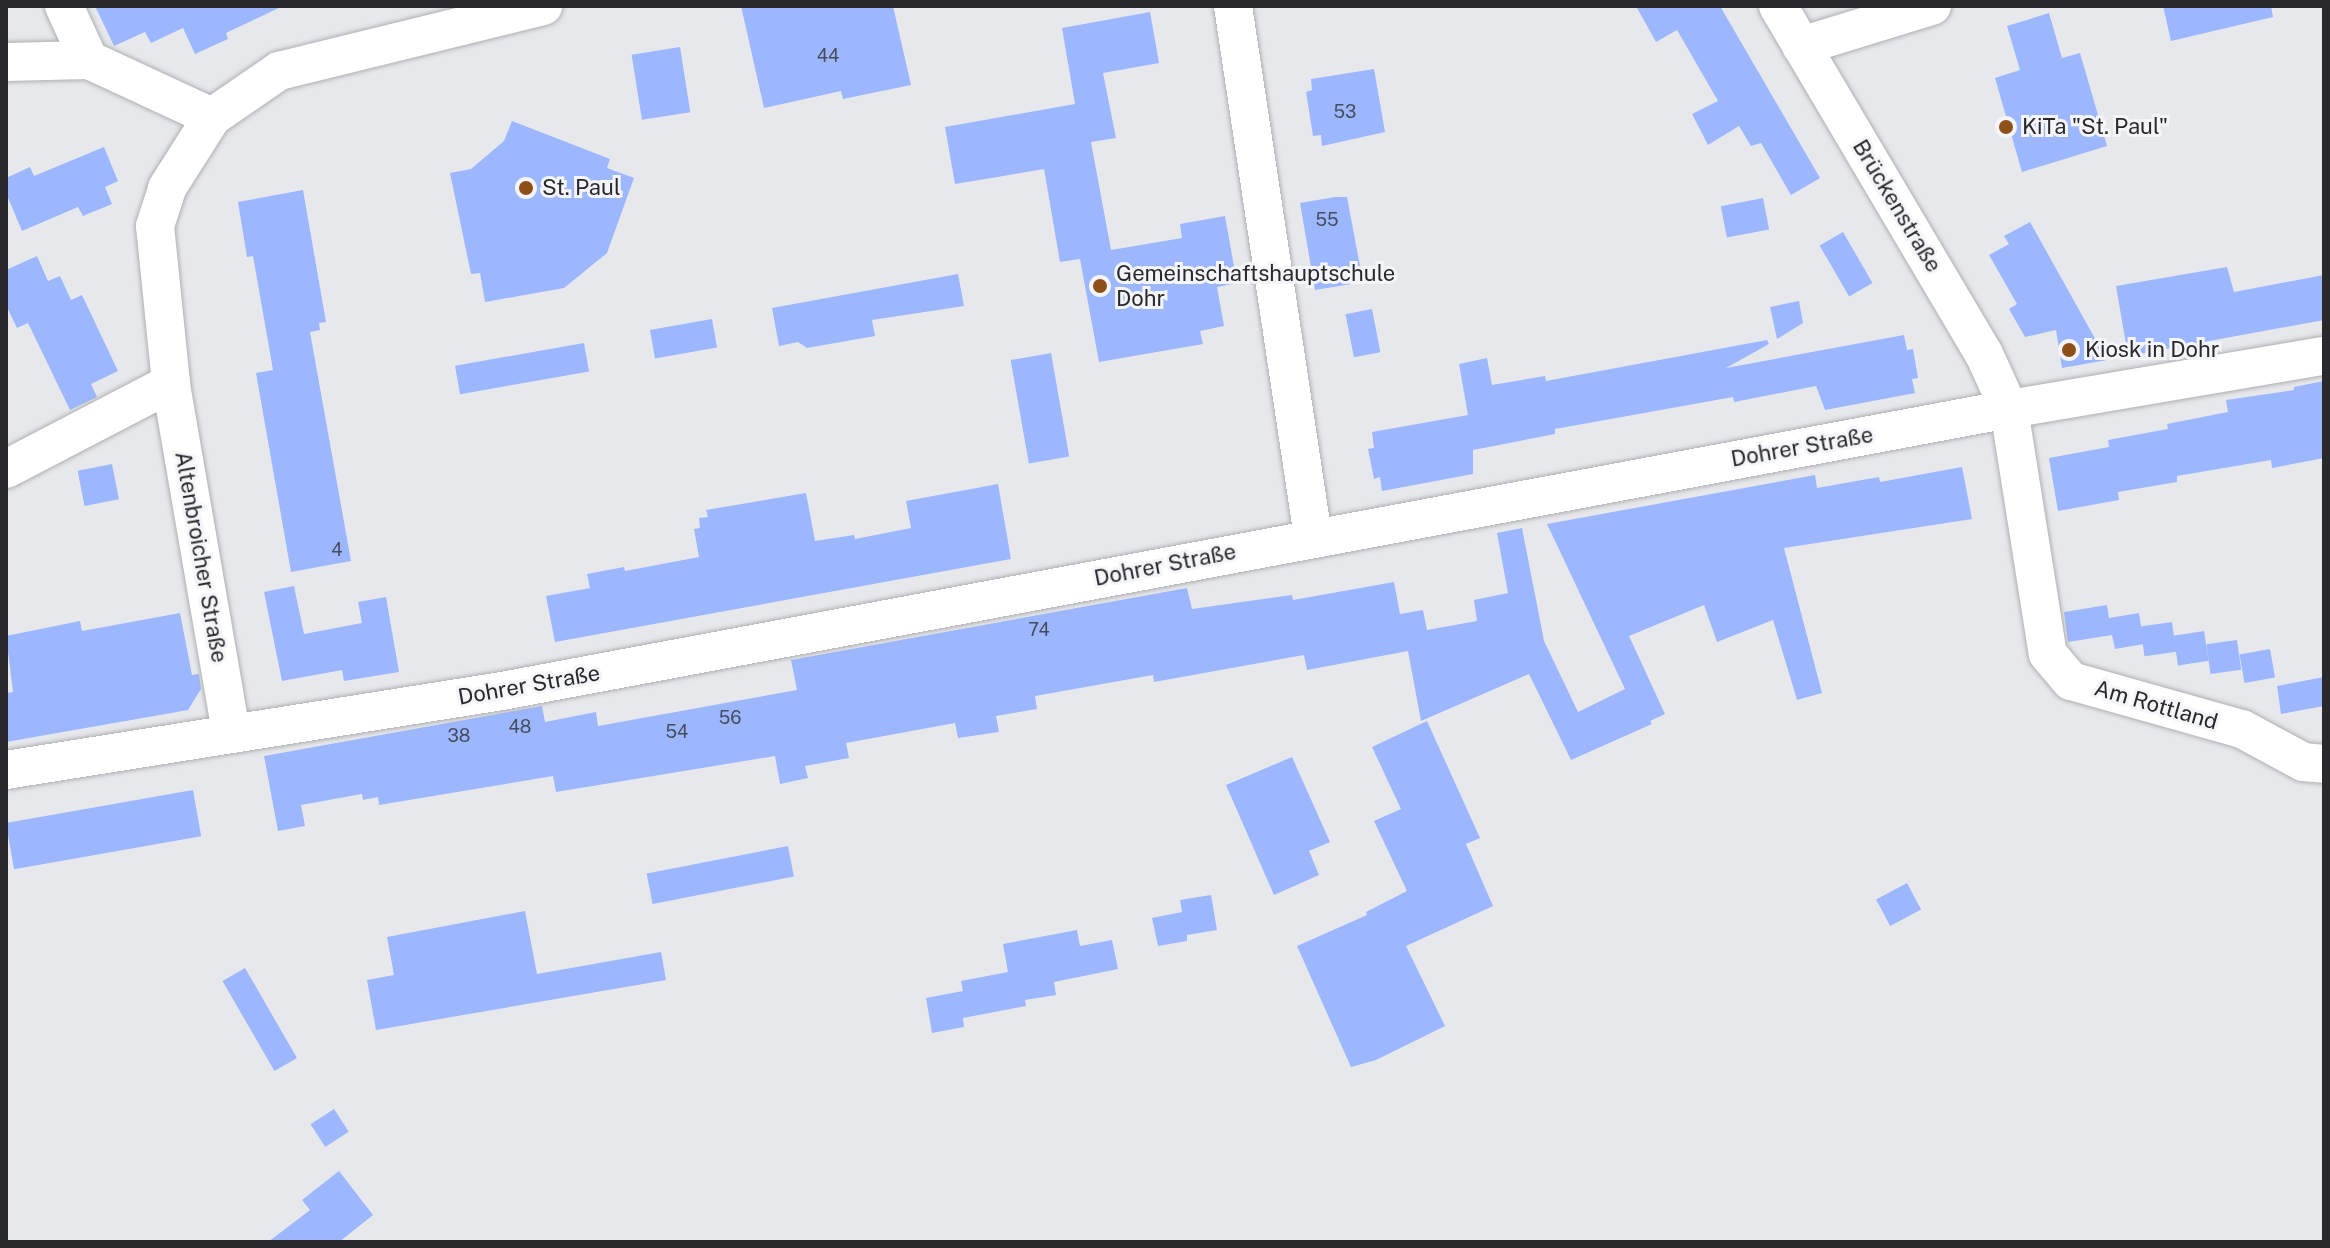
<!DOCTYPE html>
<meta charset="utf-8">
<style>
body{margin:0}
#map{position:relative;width:2330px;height:1248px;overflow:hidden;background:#e7e8eb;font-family:"Public Sans",sans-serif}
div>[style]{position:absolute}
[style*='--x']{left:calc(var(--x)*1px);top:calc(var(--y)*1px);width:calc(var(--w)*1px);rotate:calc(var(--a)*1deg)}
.building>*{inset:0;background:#9cb7fd;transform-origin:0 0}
.roads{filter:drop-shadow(0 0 2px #aeafb2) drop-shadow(0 0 2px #aeafb2)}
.minor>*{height:38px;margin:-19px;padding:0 19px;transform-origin:19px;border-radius:19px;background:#fff}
.dots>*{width:22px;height:22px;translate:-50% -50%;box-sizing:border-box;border:4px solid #f4f5f9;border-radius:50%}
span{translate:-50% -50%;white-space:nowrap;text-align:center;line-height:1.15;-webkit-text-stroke:6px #f4f5f9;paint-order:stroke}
.number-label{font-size:18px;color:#464c60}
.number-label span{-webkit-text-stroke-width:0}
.poi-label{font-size:22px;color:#29292b}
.left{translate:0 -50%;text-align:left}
.street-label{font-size:22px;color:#29292b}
.frame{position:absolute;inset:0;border:8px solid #29292b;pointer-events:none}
</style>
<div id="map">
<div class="building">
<i style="clip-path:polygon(95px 6px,283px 6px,226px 33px,228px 39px,195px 54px,183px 28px,151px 43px,145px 32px,114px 46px)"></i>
<i style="clip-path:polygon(741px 6px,893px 6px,911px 85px,843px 99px,841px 91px,764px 108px)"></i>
<i style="clip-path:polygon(1636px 6px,1720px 6px,1820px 178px,1791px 195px,1761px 143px,1751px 146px,1739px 126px,1708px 145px,1692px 114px,1718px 101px,1677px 30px,1656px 42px)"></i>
<i style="clip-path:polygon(2163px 6px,2271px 6px,2273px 17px,2171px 41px)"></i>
<i style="clip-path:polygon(1150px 12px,1159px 63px,1103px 73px,1116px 138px,1091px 142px,1111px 250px,1182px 238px,1180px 224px,1225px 216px,1237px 283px,1217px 287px,1224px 326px,1200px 331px,1203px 344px,1099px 362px,1080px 259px,1060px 262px,1044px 169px,955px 184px,945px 127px,1075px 104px,1062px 28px)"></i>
<i style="clip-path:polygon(2049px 13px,2062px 58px,2080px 53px,2107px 146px,2022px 172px,1995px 78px,2020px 70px,2007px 26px)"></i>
<i style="left:680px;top:47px;width:66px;height:49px;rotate:81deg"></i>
<i style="clip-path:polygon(1374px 69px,1385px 132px,1322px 146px,1321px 135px,1313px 136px,1306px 92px,1312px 90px,1311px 79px)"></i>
<i style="clip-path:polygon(512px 121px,610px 159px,607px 168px,634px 178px,607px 253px,564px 288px,485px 302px,480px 273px,471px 274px,450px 173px,471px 169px,504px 141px)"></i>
<i style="clip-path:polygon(104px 147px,118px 181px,105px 187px,112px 204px,83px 216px,78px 207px,22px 231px,6px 193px,6px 178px,30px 167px,34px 176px)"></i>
<i style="clip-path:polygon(303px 190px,326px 322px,319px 323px,320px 330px,310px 332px,351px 561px,291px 572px,256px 373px,273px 370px,253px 256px,247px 257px,238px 202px)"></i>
<i style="clip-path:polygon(1335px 197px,1347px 197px,1363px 282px,1315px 290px,1300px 203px)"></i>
<i style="left:1763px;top:198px;width:32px;height:43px;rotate:79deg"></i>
<i style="clip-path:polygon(2030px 222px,2107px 360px,2062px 368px,2056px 330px,2025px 337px,2009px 309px,2017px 304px,1989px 255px,2009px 244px,2004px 236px)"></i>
<i style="left:1843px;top:232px;width:59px;height:27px;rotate:60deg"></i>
<i style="clip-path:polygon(37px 256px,48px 281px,60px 276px,71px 300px,82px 295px,118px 371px,91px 384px,97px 397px,70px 410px,28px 323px,17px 328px,6px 305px,6px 270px)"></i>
<i style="clip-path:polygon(2227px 267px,2234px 292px,2324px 275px,2324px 320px,2128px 356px,2116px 286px)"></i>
<i style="clip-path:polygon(958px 274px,964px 306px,872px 320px,875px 336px,807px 348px,798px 342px,779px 346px,772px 308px)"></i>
<i style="clip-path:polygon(1799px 301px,1803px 323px,1777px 339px,1770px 307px)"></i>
<i style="left:1372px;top:309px;width:44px;height:27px;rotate:79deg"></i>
<i style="left:712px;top:319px;width:29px;height:63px;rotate:80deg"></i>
<i style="clip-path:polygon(1904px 335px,1907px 350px,1913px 349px,1918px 378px,1912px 379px,1915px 393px,1825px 410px,1816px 386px,1734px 402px,1733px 397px,1555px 429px,1555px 434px,1473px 450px,1473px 474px,1382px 491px,1380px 477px,1374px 479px,1368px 449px,1374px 448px,1372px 432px,1468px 415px,1459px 364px,1487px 358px,1492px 385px,1545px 376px,1546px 381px,1767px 340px,1769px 344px,1726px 368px)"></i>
<i style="left:584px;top:343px;width:29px;height:131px;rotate:80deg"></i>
<i style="left:1051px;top:353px;width:105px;height:41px;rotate:80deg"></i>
<i style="clip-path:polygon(2324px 381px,2324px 458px,2272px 468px,2271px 460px,2177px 476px,2177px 482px,2118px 492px,2119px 500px,2058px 511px,2049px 458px,2109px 447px,2108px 440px,2168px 429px,2167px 424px,2228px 412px,2226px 400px,2294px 390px,2294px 387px)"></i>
<i style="left:112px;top:464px;width:36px;height:35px;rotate:79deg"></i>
<i style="clip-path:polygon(1962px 467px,1972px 519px,1784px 548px,1822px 693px,1797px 700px,1773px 620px,1717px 642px,1704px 605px,1629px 636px,1665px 714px,1650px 721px,1652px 724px,1571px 760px,1529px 674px,1421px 721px,1408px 651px,1307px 670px,1304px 655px,1154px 682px,1153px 675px,1035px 696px,1037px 709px,996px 716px,999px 732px,958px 738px,955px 723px,846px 743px,849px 758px,805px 766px,808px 778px,780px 784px,775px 756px,556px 792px,553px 776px,379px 805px,378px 797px,363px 800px,362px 794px,301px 805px,305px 826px,278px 831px,264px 756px,542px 706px,545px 722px,596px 712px,598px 726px,797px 690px,791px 660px,1187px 588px,1192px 609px,1292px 595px,1293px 600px,1394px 582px,1400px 614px,1423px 610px,1427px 630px,1477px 621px,1474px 600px,1508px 593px,1497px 533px,1522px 528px,1544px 641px,1578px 712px,1625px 689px,1547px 524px,1815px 475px,1817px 488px,1879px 477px,1880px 482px)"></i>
<i style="clip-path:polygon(998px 484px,1011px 559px,555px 642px,546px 596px,590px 588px,587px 574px,624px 567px,625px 571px,699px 557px,694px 529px,700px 528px,699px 518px,708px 517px,706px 510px,806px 493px,815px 541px,854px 535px,855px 539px,911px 528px,906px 501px)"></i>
<i style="clip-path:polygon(294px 586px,304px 634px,362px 623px,358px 602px,386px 597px,399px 672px,344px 681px,342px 670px,282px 681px,264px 592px)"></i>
<i style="clip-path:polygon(2107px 605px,2109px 618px,2139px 613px,2144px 644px,2115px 649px,2112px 635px,2068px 642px,2064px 612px)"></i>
<i style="clip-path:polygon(180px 613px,192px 675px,199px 674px,201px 689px,188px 710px,6px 742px,6px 693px,13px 692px,6px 636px,80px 621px,82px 631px)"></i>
<i style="left:2172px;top:622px;width:30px;height:32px;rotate:82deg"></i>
<i style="left:2204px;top:631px;width:30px;height:31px;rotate:81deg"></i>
<i style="left:2237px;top:640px;width:30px;height:31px;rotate:82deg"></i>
<i style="left:2270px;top:649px;width:29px;height:31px;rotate:80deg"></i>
<i style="clip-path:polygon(2324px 677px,2324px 706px,2281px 714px,2277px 686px)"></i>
<i style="clip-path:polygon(1427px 721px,1480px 838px,1466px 844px,1493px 906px,1406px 946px,1445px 1026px,1376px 1060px,1351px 1067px,1297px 946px,1367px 915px,1366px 912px,1407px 891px,1374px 821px,1401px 809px,1372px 747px)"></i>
<i style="clip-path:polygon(1292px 757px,1330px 842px,1309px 851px,1319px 875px,1274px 895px,1226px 785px)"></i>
<i style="left:193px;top:790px;width:47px;height:190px;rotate:80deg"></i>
<i style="left:788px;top:846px;width:31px;height:144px;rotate:79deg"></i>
<i style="left:1907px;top:883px;width:30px;height:35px;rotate:62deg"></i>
<i style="clip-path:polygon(1211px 895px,1217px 930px,1187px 935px,1187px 941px,1158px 946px,1152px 918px,1182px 912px,1180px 900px)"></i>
<i style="clip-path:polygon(525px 911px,537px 974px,661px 952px,666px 980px,376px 1030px,367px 980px,394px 975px,387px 937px)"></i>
<i style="clip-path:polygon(1077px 930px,1080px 946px,1112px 940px,1118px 969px,1054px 982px,1056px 995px,1025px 1000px,1026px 1006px,963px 1018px,964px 1027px,932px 1033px,926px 998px,963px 991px,961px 981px,1008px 972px,1003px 944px)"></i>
<i style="left:245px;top:968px;width:104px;height:26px;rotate:60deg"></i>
<i style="left:334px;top:1109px;width:27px;height:28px;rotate:57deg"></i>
<i style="clip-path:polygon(339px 1171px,373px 1215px,339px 1242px,268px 1242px,310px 1210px,302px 1200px)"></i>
</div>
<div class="roads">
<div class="minor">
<i style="--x:64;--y:6;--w:60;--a:65.2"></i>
<i style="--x:1233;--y:6;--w:537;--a:81.43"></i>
<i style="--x:1778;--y:6;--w:404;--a:59.4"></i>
<i style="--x:1984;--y:354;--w:60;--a:65.6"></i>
<i style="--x:2009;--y:409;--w:248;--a:81"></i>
<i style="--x:2048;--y:654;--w:35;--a:50"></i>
<i style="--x:2071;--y:681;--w:178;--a:15.7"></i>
<i style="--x:2242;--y:729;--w:69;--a:28.4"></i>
<i style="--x:2303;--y:762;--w:21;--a:5"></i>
<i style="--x:1801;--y:46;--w:137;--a:-17"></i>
<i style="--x:6;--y:62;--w:83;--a:-1.4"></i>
<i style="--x:89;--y:60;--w:136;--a:24.9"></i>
<i style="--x:6;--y:469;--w:186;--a:-27.5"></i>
<i style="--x:231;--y:732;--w:354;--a:-99.8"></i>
<i style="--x:171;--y:383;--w:158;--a:-95.8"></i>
<i style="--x:155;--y:226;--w:40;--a:-72"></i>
<i style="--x:167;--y:188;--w:84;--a:-57.6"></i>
<i style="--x:212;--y:117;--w:81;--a:-34.5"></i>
<i style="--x:279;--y:71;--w:272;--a:-13.8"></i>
<i style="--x:6;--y:770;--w:502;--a:-9.05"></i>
<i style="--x:502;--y:691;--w:1533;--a:-10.6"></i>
<i style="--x:2009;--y:409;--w:319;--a:-9.6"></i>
</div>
</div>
<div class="dots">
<i style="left:2006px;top:127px;background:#8f4f19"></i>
<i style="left:526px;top:188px;background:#8f4f19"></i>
<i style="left:1100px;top:286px;background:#8f4f19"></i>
<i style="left:2069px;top:350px;background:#8f4f19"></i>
</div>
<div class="number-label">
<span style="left:828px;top:56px">44</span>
<span style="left:1345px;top:112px">53</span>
<span style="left:1327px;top:220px">55</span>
<span style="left:337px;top:550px">4</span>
<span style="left:1039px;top:630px">74</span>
<span style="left:730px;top:718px">56</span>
<span style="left:520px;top:727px">48</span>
<span style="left:677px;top:732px">54</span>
<span style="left:459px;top:736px">38</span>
</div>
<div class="poi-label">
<span class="left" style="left:2022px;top:127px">KiTa "St. Paul"</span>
<span class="left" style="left:542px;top:188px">St. Paul</span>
<span class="left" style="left:1116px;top:286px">Gemeinschaftshauptschule<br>Dohr</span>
<span class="left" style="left:2085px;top:350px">Kiosk in Dohr</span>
</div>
<div class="street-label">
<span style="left:1897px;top:206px;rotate:59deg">Brückenstraße</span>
<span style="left:1802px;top:447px;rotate:-10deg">Dohrer Straße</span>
<span style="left:201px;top:557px;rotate:80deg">Altenbroicher Straße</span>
<span style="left:1165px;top:565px;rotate:-11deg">Dohrer Straße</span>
<span style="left:529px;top:685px;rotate:-10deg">Dohrer Straße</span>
<span style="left:2156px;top:705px;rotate:16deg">Am Rottland</span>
</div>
<div class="frame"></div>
</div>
